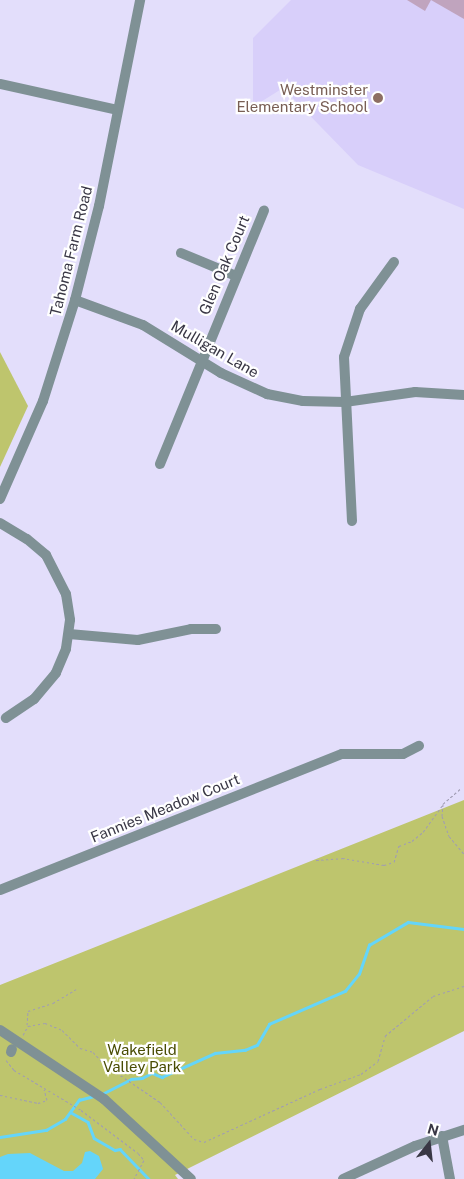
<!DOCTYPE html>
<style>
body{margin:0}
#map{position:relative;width:464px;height:1179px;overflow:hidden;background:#e3defb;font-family:"Public Sans",sans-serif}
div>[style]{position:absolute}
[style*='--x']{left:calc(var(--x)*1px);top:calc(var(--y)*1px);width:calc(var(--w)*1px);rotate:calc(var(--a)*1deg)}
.built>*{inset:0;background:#d8cffa}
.green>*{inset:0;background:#bec56d}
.water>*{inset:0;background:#64d5fa}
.stream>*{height:2.5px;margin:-1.25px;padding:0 1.25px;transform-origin:1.25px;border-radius:1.25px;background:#64d5fa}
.building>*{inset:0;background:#c0a4be}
.path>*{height:1px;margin-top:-0.5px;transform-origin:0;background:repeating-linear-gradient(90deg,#a09cb3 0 2.5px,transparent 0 5px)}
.minor>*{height:10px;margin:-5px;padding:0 5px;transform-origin:5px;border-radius:5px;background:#7f9195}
.dots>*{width:14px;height:14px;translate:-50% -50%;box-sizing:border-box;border:2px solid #fff;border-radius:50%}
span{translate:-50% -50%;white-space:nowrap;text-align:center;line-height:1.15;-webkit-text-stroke:4.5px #fff;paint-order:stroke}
.education-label{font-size:15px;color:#785e54}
.right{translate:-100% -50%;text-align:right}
.street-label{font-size:15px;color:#393745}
.park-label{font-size:15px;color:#494c03}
.north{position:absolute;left:404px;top:1119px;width:50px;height:50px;-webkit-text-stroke:4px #fff;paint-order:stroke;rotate:16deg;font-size:14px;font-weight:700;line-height:20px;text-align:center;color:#393745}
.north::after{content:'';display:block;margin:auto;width:18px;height:22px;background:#393745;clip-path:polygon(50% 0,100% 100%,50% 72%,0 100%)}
</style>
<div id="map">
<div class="built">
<i style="clip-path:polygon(291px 0,464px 0,464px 209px,358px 165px,283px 88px,253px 107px,253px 38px)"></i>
</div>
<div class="green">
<i style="clip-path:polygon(0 352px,28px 406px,0 467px)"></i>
<i style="clip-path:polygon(464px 800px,464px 1031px,175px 1175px,178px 1179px,0 1179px,0 985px)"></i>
</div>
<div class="water">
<i style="clip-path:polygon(90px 1151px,99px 1156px,103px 1169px,95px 1179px,0 1179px,0 1157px,8px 1154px,30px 1153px,64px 1171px,73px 1171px,82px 1163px,85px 1152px)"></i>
</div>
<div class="stream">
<i style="--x:102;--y:1094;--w:33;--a:-27"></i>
<i style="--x:131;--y:1079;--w:11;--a:-5"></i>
<i style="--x:142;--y:1078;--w:11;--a:-27"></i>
<i style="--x:152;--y:1073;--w:11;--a:22"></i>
<i style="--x:162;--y:1077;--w:58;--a:-24.4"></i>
<i style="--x:215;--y:1053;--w:30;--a:-6"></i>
<i style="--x:245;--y:1050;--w:13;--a:-23"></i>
<i style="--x:257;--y:1045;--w:24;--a:-60"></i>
<i style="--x:269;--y:1024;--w:83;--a:-23.5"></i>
<i style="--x:345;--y:991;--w:22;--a:-51"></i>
<i style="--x:359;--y:974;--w:31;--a:-71"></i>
<i style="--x:369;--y:945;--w:45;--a:-30.5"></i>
<i style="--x:408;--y:922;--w:56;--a:7.1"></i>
<i style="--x:72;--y:1113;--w:18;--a:29"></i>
<i style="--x:88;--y:1122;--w:17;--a:69"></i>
<i style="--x:94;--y:1138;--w:24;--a:30"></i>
<i style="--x:115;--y:1150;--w:5;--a:-11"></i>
<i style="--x:120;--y:1149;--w:42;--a:46"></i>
<i style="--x:0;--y:1137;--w:47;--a:-8.7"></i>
<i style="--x:46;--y:1130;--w:22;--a:-30"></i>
<i style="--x:65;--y:1119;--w:24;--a:-54"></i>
<i style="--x:79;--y:1100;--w:16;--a:-15"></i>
</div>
<div class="building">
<i style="clip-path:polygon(407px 0,431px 0,425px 11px)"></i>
<i style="clip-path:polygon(431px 0,464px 0,464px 19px)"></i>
</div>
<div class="path">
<i style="--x:460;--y:789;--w:23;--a:139"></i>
<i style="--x:443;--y:804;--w:12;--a:95"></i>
<i style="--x:442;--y:816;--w:21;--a:71"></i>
<i style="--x:449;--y:836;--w:23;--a:50"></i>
<i style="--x:316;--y:860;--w:26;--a:-4"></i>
<i style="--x:342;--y:858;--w:43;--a:9.5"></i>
<i style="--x:384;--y:865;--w:10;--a:-17"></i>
<i style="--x:394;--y:862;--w:17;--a:-73"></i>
<i style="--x:399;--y:846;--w:14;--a:-21"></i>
<i style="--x:412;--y:841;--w:14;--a:-39"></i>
<i style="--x:423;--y:832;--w:34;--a:-54"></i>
<i style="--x:27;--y:1025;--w:14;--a:-86"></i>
<i style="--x:28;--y:1011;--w:26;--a:-18"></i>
<i style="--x:53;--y:1003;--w:27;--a:-31"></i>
<i style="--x:23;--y:1035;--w:10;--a:-61"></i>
<i style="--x:28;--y:1026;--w:17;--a:-10"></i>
<i style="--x:45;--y:1023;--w:18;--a:22"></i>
<i style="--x:62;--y:1030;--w:25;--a:45"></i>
<i style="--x:80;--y:1048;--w:14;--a:17"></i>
<i style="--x:93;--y:1052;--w:16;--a:47"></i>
<i style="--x:104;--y:1064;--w:68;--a:34.2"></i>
<i style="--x:160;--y:1102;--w:50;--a:47.4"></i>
<i style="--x:194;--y:1139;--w:10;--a:17"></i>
<i style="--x:204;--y:1142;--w:128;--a:-24.6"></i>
<i style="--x:320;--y:1089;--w:44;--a:-20.1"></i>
<i style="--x:361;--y:1074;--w:21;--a:-37"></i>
<i style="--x:378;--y:1061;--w:26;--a:-74"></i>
<i style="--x:385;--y:1036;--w:62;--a:-39.8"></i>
<i style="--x:433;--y:996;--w:33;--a:-18"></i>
<i style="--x:6;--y:1060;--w:13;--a:51"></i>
<i style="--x:14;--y:1070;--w:78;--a:30.8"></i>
<i style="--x:81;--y:1110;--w:71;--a:37"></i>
<i style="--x:138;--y:1153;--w:9;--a:49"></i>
<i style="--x:144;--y:1160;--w:21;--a:118"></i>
<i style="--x:0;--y:1095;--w:39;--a:12"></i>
<i style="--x:38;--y:1103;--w:9;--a:-18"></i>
<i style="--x:47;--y:1100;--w:11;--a:-105"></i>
</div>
<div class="minor">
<i style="--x:0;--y:84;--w:120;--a:12.5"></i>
<i style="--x:181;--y:253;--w:60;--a:22.7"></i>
<i style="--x:75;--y:300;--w:72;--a:20.2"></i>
<i style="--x:143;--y:325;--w:92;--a:31.6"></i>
<i style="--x:221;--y:373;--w:51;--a:24.5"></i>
<i style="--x:267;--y:394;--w:37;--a:11"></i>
<i style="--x:303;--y:401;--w:42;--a:1.4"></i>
<i style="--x:345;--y:402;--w:71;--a:-8.1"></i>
<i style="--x:415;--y:392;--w:49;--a:3.5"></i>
<i style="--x:160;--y:464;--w:274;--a:-67.7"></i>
<i style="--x:0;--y:499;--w:107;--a:-66.3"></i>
<i style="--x:43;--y:401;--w:106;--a:-72.4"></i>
<i style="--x:75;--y:300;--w:97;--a:-75.7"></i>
<i style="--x:99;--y:206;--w:210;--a:-78.7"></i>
<i style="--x:352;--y:521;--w:164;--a:-92.8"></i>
<i style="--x:344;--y:357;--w:51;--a:-71.6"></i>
<i style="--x:360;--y:309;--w:58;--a:-54.1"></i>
<i style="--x:0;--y:523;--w:31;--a:31"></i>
<i style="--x:27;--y:539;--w:25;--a:40"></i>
<i style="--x:46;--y:555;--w:44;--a:62.9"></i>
<i style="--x:66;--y:594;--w:26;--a:81"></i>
<i style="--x:70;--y:620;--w:29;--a:98"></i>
<i style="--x:66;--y:649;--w:26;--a:113"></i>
<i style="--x:56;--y:673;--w:34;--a:130"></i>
<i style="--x:34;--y:699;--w:34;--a:146"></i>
<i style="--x:69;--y:634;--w:69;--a:5"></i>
<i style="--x:138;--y:640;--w:54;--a:-11.7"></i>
<i style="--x:191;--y:629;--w:25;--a:0"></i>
<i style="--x:0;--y:890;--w:368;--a:-21.7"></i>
<i style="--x:342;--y:754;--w:61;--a:0"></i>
<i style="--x:403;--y:754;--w:18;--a:-27"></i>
<i style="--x:0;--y:1030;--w:125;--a:33.6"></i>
<i style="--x:104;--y:1099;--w:118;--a:42.6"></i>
<i style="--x:11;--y:1052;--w:3;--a:-72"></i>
<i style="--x:442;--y:1136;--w:44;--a:79.5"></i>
<i style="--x:343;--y:1179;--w:79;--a:-24.6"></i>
<i style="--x:415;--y:1146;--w:52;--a:-18.1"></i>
</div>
<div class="dots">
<i style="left:378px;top:98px;background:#8d6e63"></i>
</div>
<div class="education-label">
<span class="right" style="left:368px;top:98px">Westminster<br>Elementary School</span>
</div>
<div class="street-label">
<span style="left:71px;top:251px;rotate:-76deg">Tahoma Farm Road</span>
<span style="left:224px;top:265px;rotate:-67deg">Glen Oak Court</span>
<span style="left:215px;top:349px;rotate:30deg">Mulligan Lane</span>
<span style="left:165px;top:808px;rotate:-22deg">Fannies Meadow Court</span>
</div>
<div class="park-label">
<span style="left:142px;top:1058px">Wakefield<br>Valley Park</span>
</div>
<div class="north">N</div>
</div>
